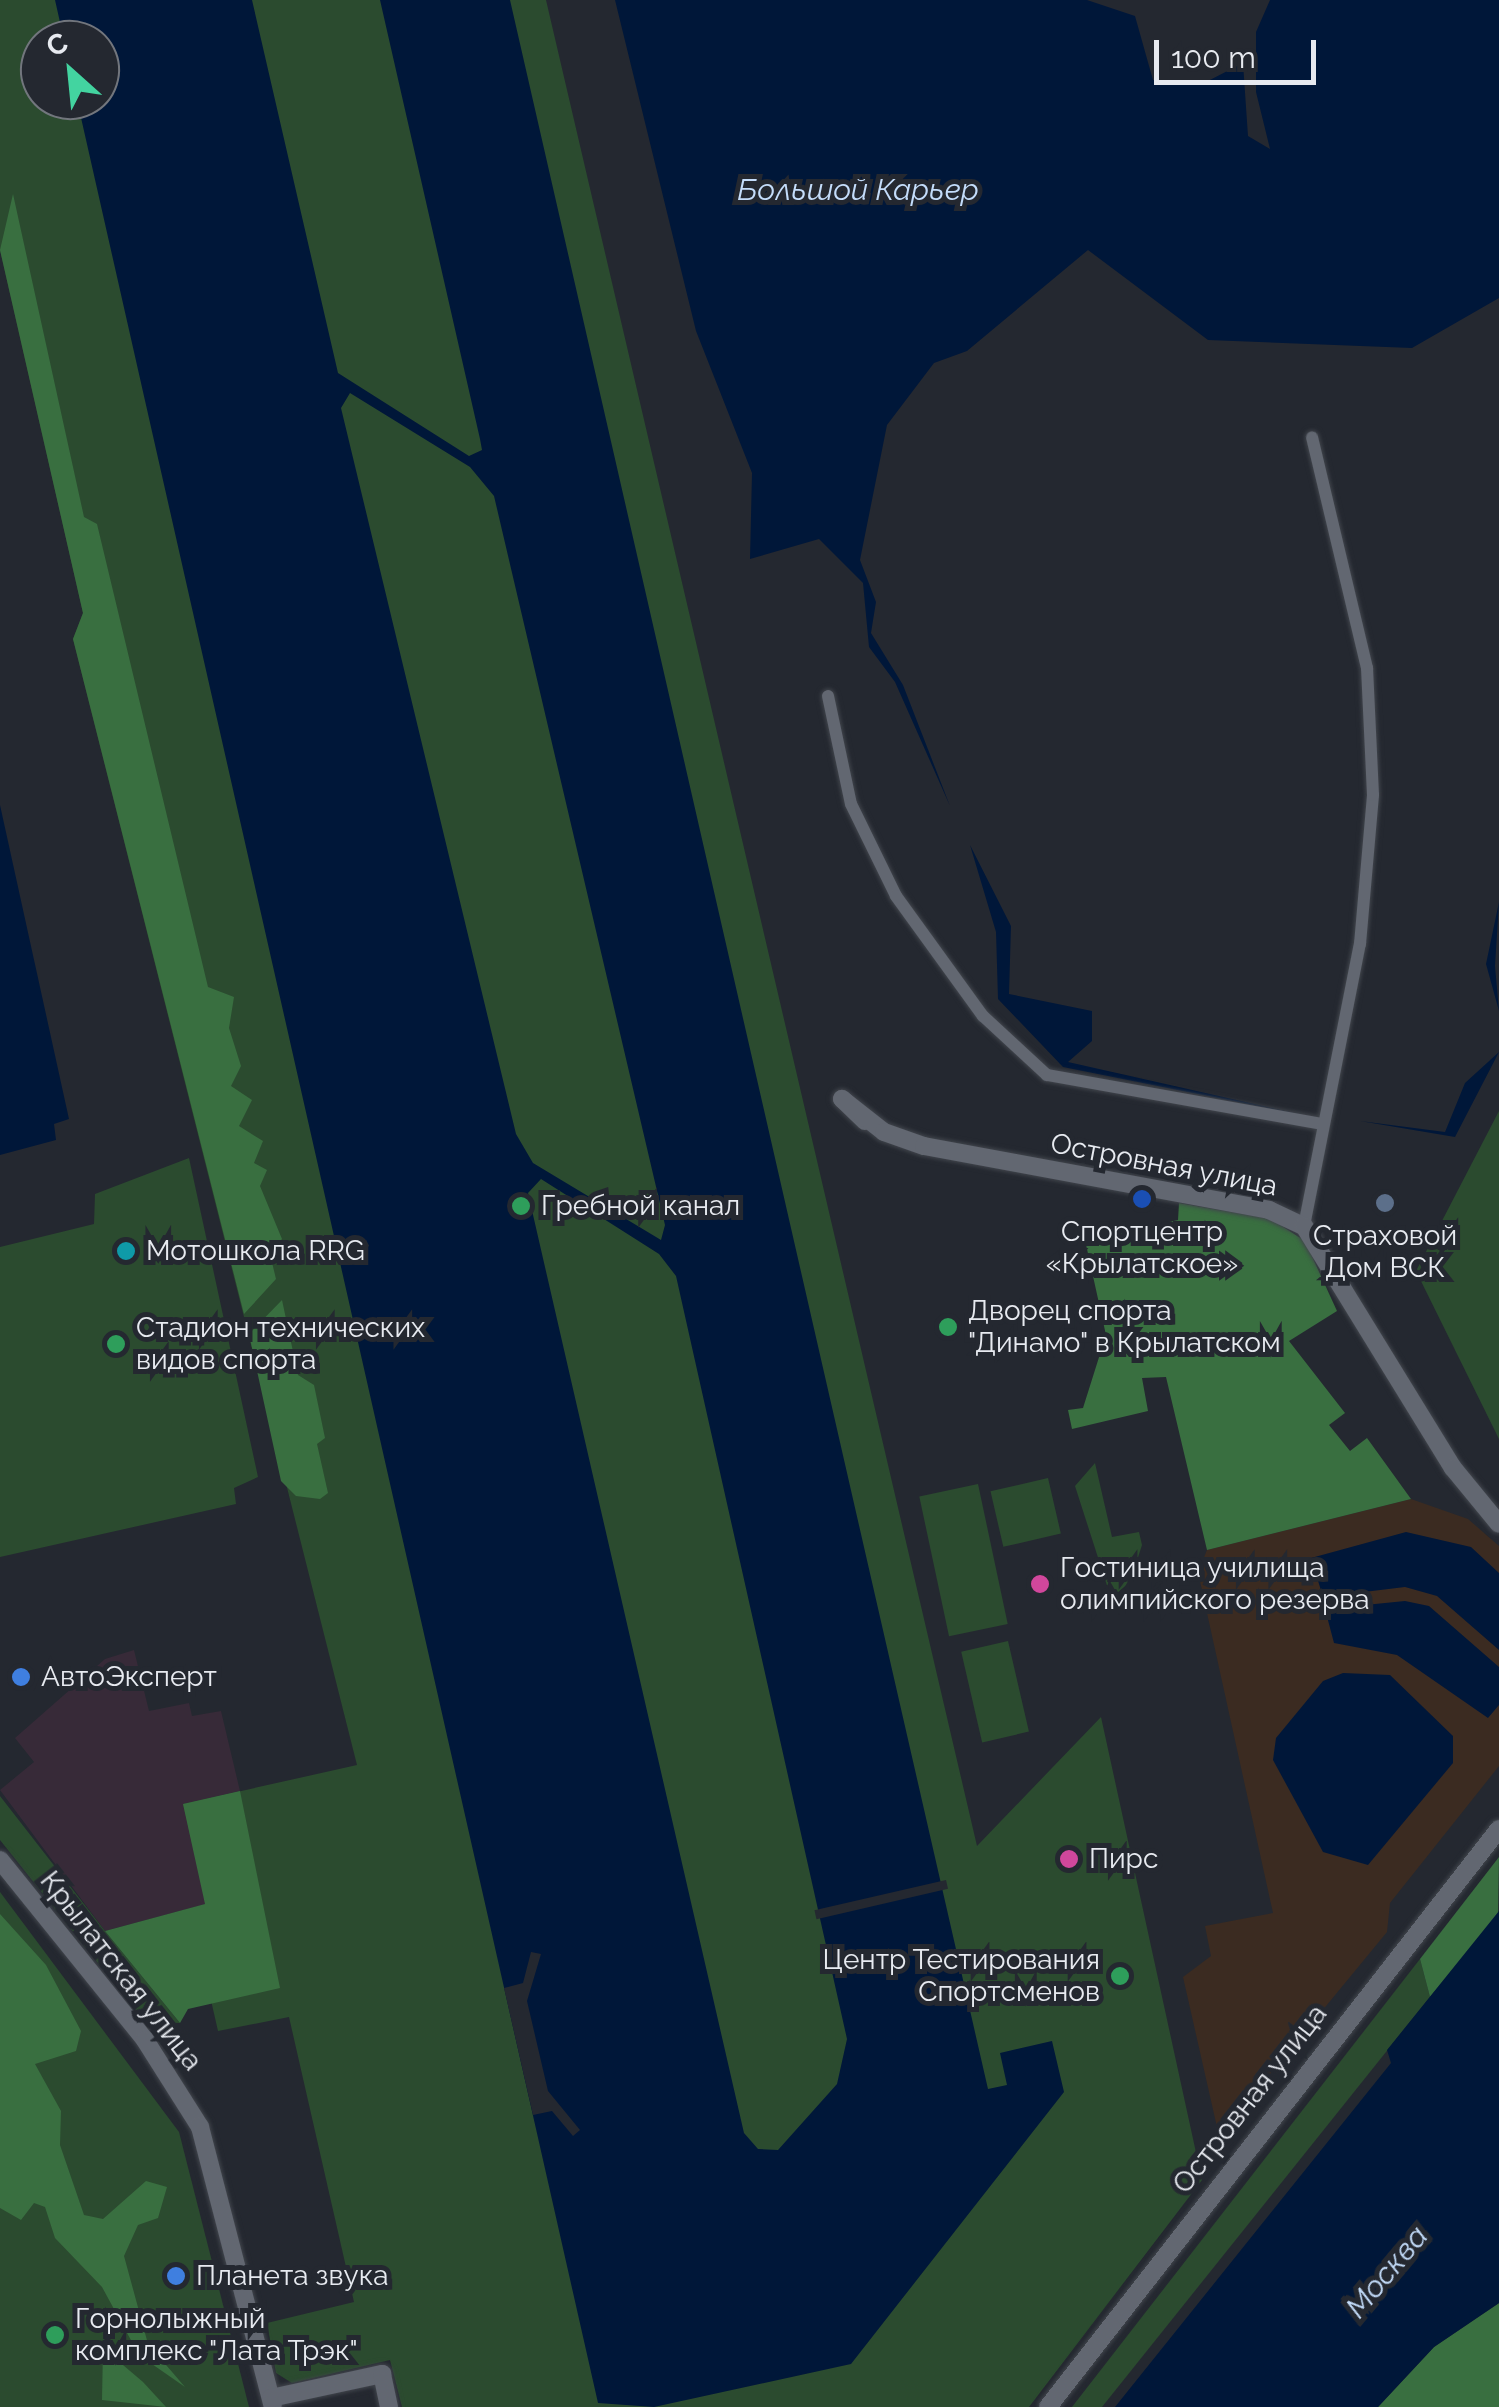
<!DOCTYPE html>
<meta charset="utf-8">
<style>
body{margin:0}
#map{position:relative;width:1499px;height:2407px;overflow:hidden;background:#242830;font-family:Raleway,sans-serif}
div>[style]{position:absolute}
[style*='--x']{left:calc(var(--x)*1px);top:calc(var(--y)*1px);width:calc(var(--w)*1px);rotate:calc(var(--a)*1deg)}
.commercial>*{inset:0;background:#372a38}
.industrial>*{inset:0;background:#3b2b21}
.green>*{inset:0;background:#2b4b2f;transform-origin:0 0}
.forest>*{inset:0;background:#396f40}
.water>*{inset:0;background:#001739}
.pier>*{inset:0;background:#242830;transform-origin:0 0}
.roads{filter:drop-shadow(0 0 2px #41454c) drop-shadow(0 0 2px #41454c)}
.street>*{height:12px;margin:-6px;padding:0 6px;transform-origin:6px;border-radius:6px;background:#626771}
.secondary>*{height:18px;margin:-9px;padding:0 9px;transform-origin:9px;border-radius:9px;background:#626771}
.dots>*{width:28px;height:28px;translate:-50% -50%;box-sizing:border-box;border:5px solid #242830;border-radius:50%}
span{translate:-50% -50%;white-space:nowrap;text-align:center;line-height:1.15;-webkit-text-stroke:10px #242830;paint-order:stroke}
.street-label{font-size:28px;color:#e7eaf0}
.poi-label{font-size:28px;color:#e7eaf0}
.left{translate:0 -50%;text-align:left}
.right{translate:-100% -50%;text-align:right}
.water-label{font-size:30px;color:#c4ddfb;font-style:italic}
.north{position:absolute;left:20px;top:20px;width:100px;height:100px;box-sizing:border-box;background:#242830;border:2px solid #72767d;border-radius:50%;rotate:333deg;font-size:28px;font-weight:700;line-height:40px;text-align:center;color:#e7eaf0}
.north::after{content:'';display:block;margin:auto;width:35px;height:45px;background:#43d4a0;clip-path:polygon(50% 0,100% 100%,50% 72%,0 100%)}
.scale{position:absolute;left:1154px;top:40px;width:162px;height:45px;box-sizing:border-box;border:5px solid #e7eaf0;border-top:0;padding-left:12px;font-size:30px;line-height:35px;white-space:nowrap;color:#e7eaf0;-webkit-text-stroke:8px #242830;paint-order:stroke}
</style>
<div id="map">
<div class="commercial">
<i style="clip-path:polygon(134px 1650px,149px 1711px,189px 1703px,192px 1716px,221px 1711px,240px 1791px,184px 1804px,206px 1904px,105px 1931px,0 1790px,34px 1762px,15px 1738px,105px 1659px)"></i>
</div>
<div class="industrial">
<i style="clip-path:polygon(1411px 1499px,1468px 1519px,1499px 1546px,1499px 1766px,1390px 1903px,1387px 1932px,1219px 2136px,1183px 1977px,1211px 1956px,1205px 1926px,1273px 1913px,1198px 1572px,1207px 1550px)"></i>
</div>
<div class="green">
<i style="clip-path:polygon(evenodd,0 0,546px 0,977px 1846px,1101px 1717px,1202px 2180px,1029px 2407px,402px 2407px,390px 2360px,292px 2383px,276px 2373px,267px 2323px,354px 2302px,289px 2017px,218px 2031px,200px 1952px,216px 1948px,183px 1804px,357px 1765px,73px 639px,83px 613px,0 250px,0 0,40px 40px,100px 40px,100px 100px,40px 100px,40px 40px)"></i>
<i style="clip-path:polygon(1499px 1111px,1499px 1439px,1416px 1271px)"></i>
<i style="clip-path:polygon(189px 1158px,258px 1477px,234px 1488px,236px 1504px,0 1557px,0 1247px,94px 1224px,95px 1194px)"></i>
<i style="clip-path:polygon(1095px 1463px,1112px 1537px,1139px 1532px,1142px 1545px,1130px 1582px,1111px 1598px,1075px 1486px)"></i>
<i style="left:1048px;top:1478px;width:57px;height:59px;rotate:77deg"></i>
<i style="left:978px;top:1484px;width:143px;height:60px;rotate:78deg"></i>
<i style="left:1008px;top:1641px;width:93px;height:48px;rotate:77deg"></i>
<i style="clip-path:polygon(0 1796px,105px 1931px,180px 2023px,145px 2022px,0 1840px)"></i>
<i style="clip-path:polygon(0 1892px,179px 2132px,249px 2407px,0 2407px)"></i>
<i style="clip-path:polygon(1420px 1959px,1430px 1997px,1102px 2407px,1072px 2407px)"></i>
</div>
<div class="forest">
<i style="clip-path:polygon(13px 194px,84px 517px,97px 524px,208px 987px,234px 997px,229px 1028px,241px 1066px,231px 1086px,252px 1100px,239px 1126px,263px 1141px,254px 1163px,267px 1170px,260px 1186px,282px 1239px,270px 1254px,276px 1279px,244px 1314px,73px 639px,83px 613px,0 250px)"></i>
<i style="clip-path:polygon(1179px 1203px,1271px 1219px,1305px 1241px,1337px 1311px,1289px 1341px,1345px 1413px,1329px 1425px,1350px 1451px,1367px 1438px,1411px 1499px,1207px 1550px,1166px 1377px,1142px 1378px,1148px 1411px,1072px 1429px,1068px 1410px,1083px 1408px,1106px 1335px,1085px 1240px,1178px 1220px)"></i>
<i style="clip-path:polygon(282px 1300px,298px 1375px,314px 1385px,325px 1438px,317px 1444px,328px 1493px,320px 1499px,296px 1496px,281px 1481px,249px 1334px)"></i>
<i style="clip-path:polygon(240px 1791px,280px 1988px,188px 2009px,180px 2023px,105px 1931px,205px 1904px,183px 1804px)"></i>
<i style="clip-path:polygon(1499px 1857px,1498px 1917px,1430px 1997px,1420px 1959px)"></i>
<i style="clip-path:polygon(0 1914px,46px 1965px,81px 2031px,76px 2051px,35px 2064px,61px 2111px,60px 2145px,84px 2215px,103px 2219px,146px 2181px,167px 2187px,158px 2218px,138px 2225px,124px 2256px,148px 2344px,185px 2387px,139px 2355px,102px 2287px,55px 2238px,45px 2207px,34px 2203px,21px 2220px,0 2208px)"></i>
<i style="clip-path:polygon(1499px 2303px,1499px 2407px,1378px 2407px,1434px 2347px)"></i>
<i style="clip-path:polygon(103px 2348px,143px 2382px,166px 2407px,102px 2400px)"></i>
</div>
<div class="water">
<i style="clip-path:polygon(evenodd,55px 0,252px 0,338px 373px,469px 456px,482px 450px,480px 439px,380px 0,510px 0,988px 2089px,1007px 2085px,1000px 2053px,1052px 2041px,1064px 2092px,851px 2364px,654px 2407px,598px 2403px,77px 100px,100px 100px,100px 40px,64px 40px,55px 0,350px 393px,470px 467px,494px 496px,665px 1225px,661px 1240px,533px 1163px,516px 1134px,341px 408px,350px 393px,55px 0,541px 1179px,659px 1254px,676px 1276px,847px 2039px,837px 2084px,778px 2150px,758px 2149px,744px 2133px,528px 1193px,541px 1179px)"></i>
<i style="clip-path:polygon(615px 0,1087px 0,1135px 16px,1153px 80px,1204px 83px,1243px 63px,1248px 136px,1270px 149px,1256px 92px,1256px 32px,1270px 0,1499px 0,1499px 298px,1412px 348px,1208px 340px,1088px 250px,967px 351px,934px 363px,887px 425px,860px 560px,876px 602px,871px 633px,903px 685px,950px 806px,895px 682px,869px 647px,863px 583px,819px 539px,750px 559px,752px 473px,696px 331px)"></i>
<i style="clip-path:polygon(0 805px,69px 1119px,54px 1124px,56px 1140px,0 1155px)"></i>
<i style="clip-path:polygon(970px 845px,1011px 926px,1009px 994px,1092px 1011px,1092px 1041px,1068px 1062px,1312px 1117px,1063px 1067px,998px 999px,996px 932px)"></i>
<i style="clip-path:polygon(1499px 902px,1495px 966px,1499px 1011px,1486px 964px)"></i>
<i style="clip-path:polygon(1499px 1052px,1455px 1137px,1360px 1121px,1445px 1132px,1465px 1083px)"></i>
<i style="clip-path:polygon(1406px 1532px,1471px 1547px,1499px 1573px,1499px 1650px,1437px 1596px,1405px 1587px,1323px 1597px,1311px 1558px)"></i>
<i style="clip-path:polygon(1405px 1601px,1429px 1606px,1499px 1667px,1499px 1705px,1488px 1718px,1397px 1655px,1334px 1643px,1325px 1609px)"></i>
<i style="clip-path:polygon(1343px 1673px,1390px 1675px,1453px 1736px,1453px 1763px,1368px 1865px,1323px 1852px,1273px 1760px,1276px 1738px,1323px 1681px)"></i>
<i style="clip-path:polygon(1499px 1911px,1499px 2303px,1434px 2347px,1378px 2407px,1115px 2407px,1391px 2063px,1387px 2050px)"></i>
</div>
<div class="pier">
<i style="left:946px;top:1880px;width:9px;height:135px;rotate:77deg"></i>
<i style="clip-path:polygon(531px 1952px,541px 1954px,527px 2001px,548px 2091px,580px 2130px,573px 2136px,552px 2111px,533px 2115px,504px 1988px,523px 1983px)"></i>
</div>
<div class="roads">
<div class="street">
<i style="--x:828;--y:696;--w:110;--a:78"></i>
<i style="--x:851;--y:804;--w:102;--a:63.9"></i>
<i style="--x:896;--y:896;--w:148;--a:54.1"></i>
<i style="--x:983;--y:1016;--w:87;--a:42.7"></i>
<i style="--x:1047;--y:1075;--w:280;--a:10.1"></i>
<i style="--x:1304;--y:1226;--w:288;--a:-78.8"></i>
<i style="--x:1360;--y:944;--w:150;--a:-85"></i>
<i style="--x:1373;--y:795;--w:127;--a:-92.7"></i>
<i style="--x:1367;--y:668;--w:237;--a:-103.4"></i>
</div>
<div class="secondary">
<i style="--x:865;--y:1121;--w:32;--a:-136"></i>
<i style="--x:842;--y:1099;--w:53;--a:38.2"></i>
<i style="--x:884;--y:1132;--w:42;--a:19.3"></i>
<i style="--x:924;--y:1146;--w:351;--a:10.5"></i>
<i style="--x:1269;--y:1210;--w:38;--a:25"></i>
<i style="--x:1304;--y:1226;--w:284;--a:58.4"></i>
<i style="--x:1453;--y:1468;--w:72;--a:50.6"></i>
<i style="--x:0;--y:1860;--w:231;--a:51.1"></i>
<i style="--x:145;--y:2040;--w:103;--a:57.7"></i>
<i style="--x:200;--y:2127;--w:289;--a:75.4"></i>
<i style="--x:271;--y:2398;--w:114;--a:-12.2"></i>
<i style="--x:382;--y:2374;--w:34;--a:78"></i>
<i style="--x:1048;--y:2407;--w:733;--a:-52.04"></i>
</div>
</div>
<div class="dots">
<i style="left:1142px;top:1199px;background:#1a4fb4"></i>
<i style="left:1385px;top:1203px;background:#5c6f8a"></i>
<i style="left:521px;top:1206px;background:#2e9e5b"></i>
<i style="left:126px;top:1251px;background:#0f9aa8"></i>
<i style="left:948px;top:1327px;background:#2e9e5b"></i>
<i style="left:116px;top:1344px;background:#2e9e5b"></i>
<i style="left:1040px;top:1584px;background:#d1479c"></i>
<i style="left:21px;top:1677px;background:#3f7fe0"></i>
<i style="left:1069px;top:1859px;background:#d1479c"></i>
<i style="left:1120px;top:1976px;background:#2e9e5b"></i>
<i style="left:176px;top:2276px;background:#3f7fe0"></i>
<i style="left:55px;top:2335px;background:#2e9e5b"></i>
</div>
<div class="street-label">
<span style="left:1164px;top:1165px;rotate:11deg">Островная улица</span>
<span style="left:121px;top:1971px;rotate:52deg">Крылатская улица</span>
<span style="left:1250px;top:2099px;rotate:-52deg">Островная улица</span>
</div>
<div class="poi-label">
<span class="left" style="left:541px;top:1206px">Гребной канал</span>
<span style="left:1142px;top:1248px">Спортцентр<br>«Крылатское»</span>
<span style="left:1385px;top:1252px">Страховой<br>Дом ВСК</span>
<span class="left" style="left:146px;top:1251px">Мотошкола RRG</span>
<span class="left" style="left:968px;top:1327px">Дворец спорта<br>"Динамо" в Крылатском</span>
<span class="left" style="left:136px;top:1344px">Стадион технических<br>видов спорта</span>
<span class="left" style="left:1060px;top:1584px">Гостиница училища<br>олимпийского резерва</span>
<span class="left" style="left:41px;top:1677px">АвтоЭксперт</span>
<span class="left" style="left:1089px;top:1859px">Пирс</span>
<span class="right" style="left:1100px;top:1976px">Центр Тестирования<br>Спортсменов</span>
<span class="left" style="left:196px;top:2276px">Планета звука</span>
<span class="left" style="left:75px;top:2335px">Горнолыжный<br>комплекс "Лата Трэк"</span>
</div>
<div class="water-label">
<span style="left:858px;top:190px">Большой Карьер</span>
<span style="left:1387px;top:2272px;rotate:-50deg">Москва</span>
</div>
<div class="north">С</div>
<div class="scale">100 m</div>
</div>
